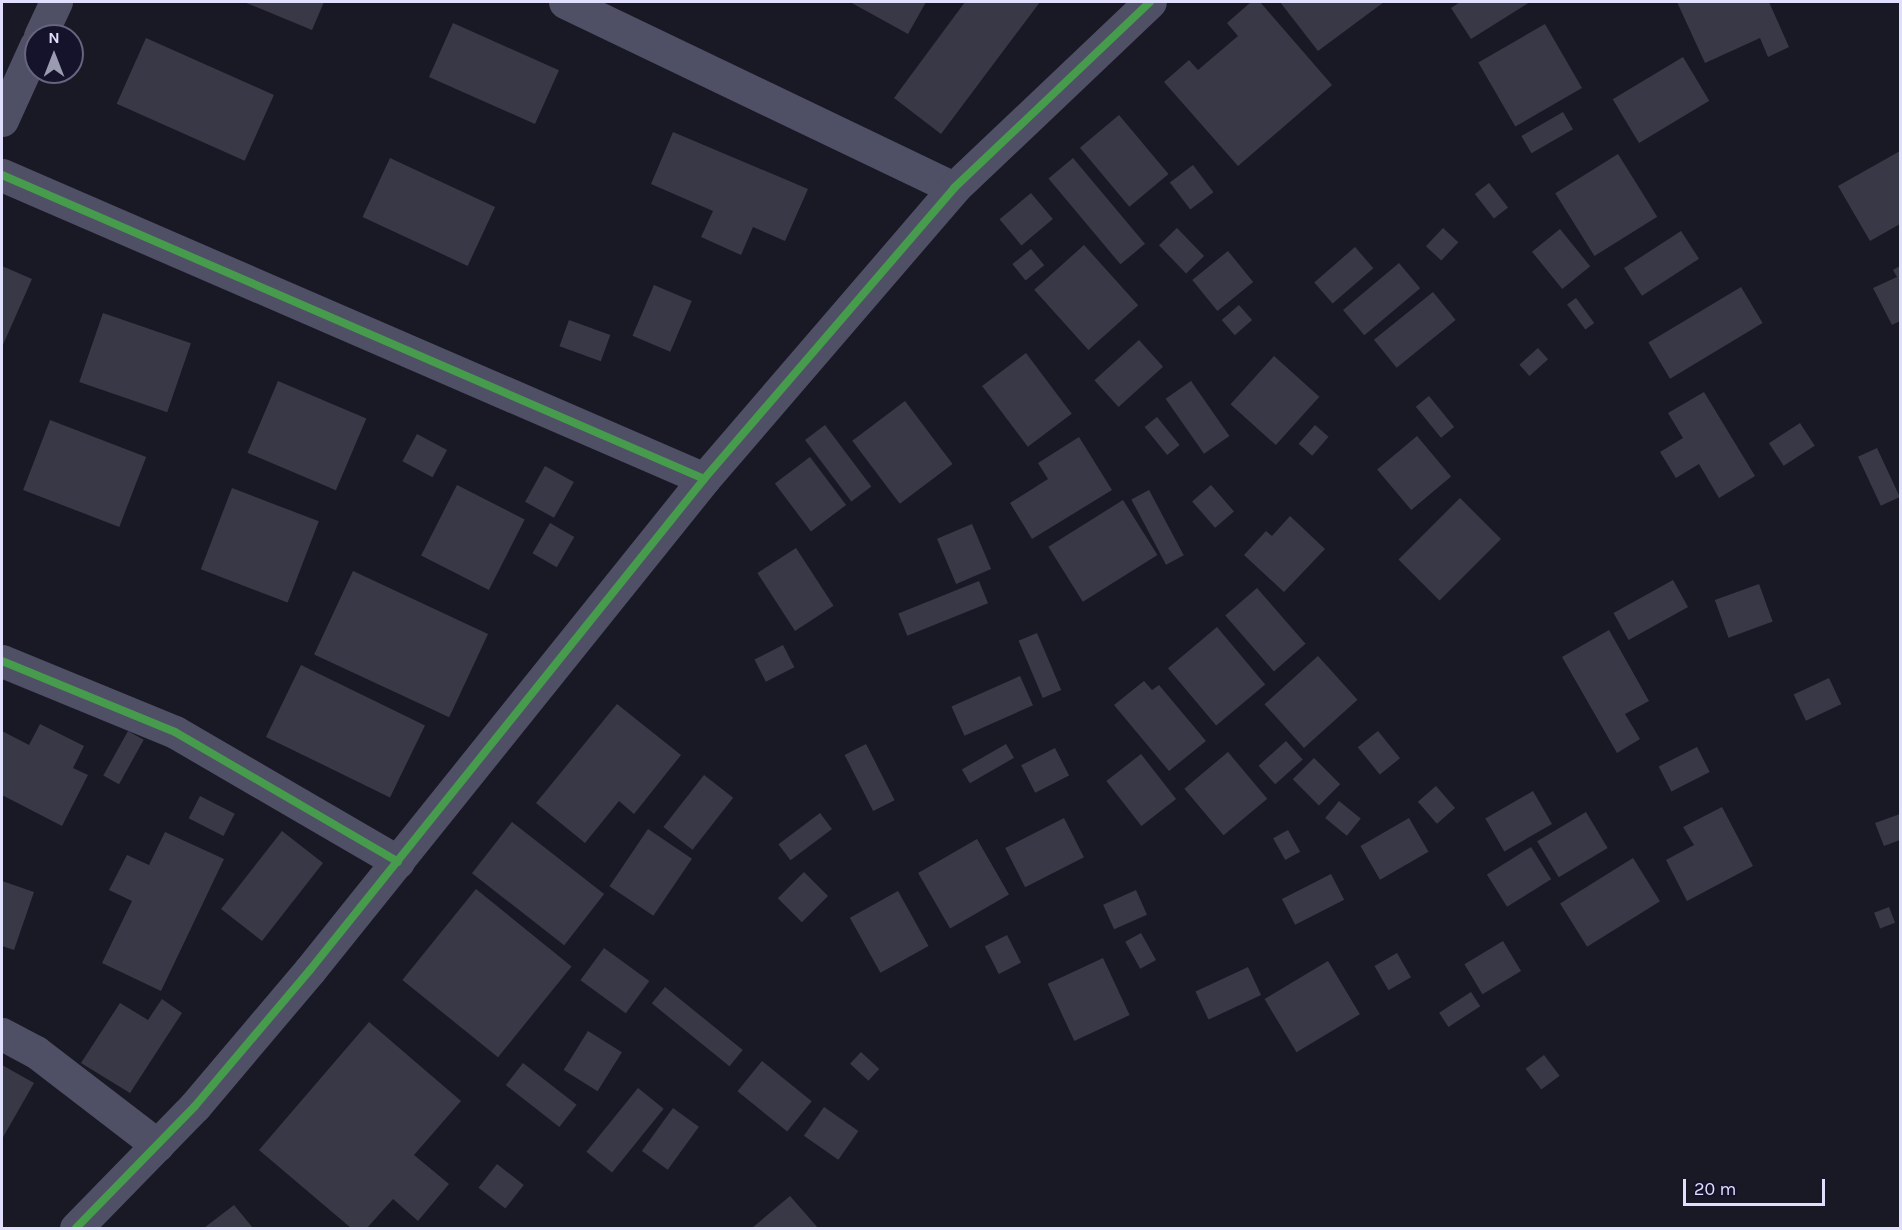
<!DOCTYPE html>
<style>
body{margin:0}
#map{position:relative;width:1902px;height:1230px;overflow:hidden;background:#191925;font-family:Karla,sans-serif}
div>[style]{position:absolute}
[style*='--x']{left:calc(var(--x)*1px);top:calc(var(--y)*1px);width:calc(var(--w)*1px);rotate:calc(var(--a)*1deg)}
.building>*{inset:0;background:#393846;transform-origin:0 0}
.minor>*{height:33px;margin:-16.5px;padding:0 16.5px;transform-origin:16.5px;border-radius:16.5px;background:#4f4f65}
.tertiary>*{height:33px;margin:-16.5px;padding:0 16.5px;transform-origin:16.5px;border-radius:16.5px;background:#4f4f65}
.cycleway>*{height:8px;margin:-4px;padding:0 4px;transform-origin:4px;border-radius:4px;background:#469c4c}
span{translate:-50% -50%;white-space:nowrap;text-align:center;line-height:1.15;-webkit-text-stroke:4.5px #15132b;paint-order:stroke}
.frame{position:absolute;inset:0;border:3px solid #e0dffd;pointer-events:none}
.north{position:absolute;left:24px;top:24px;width:60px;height:60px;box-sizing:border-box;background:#15132b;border:2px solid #66657f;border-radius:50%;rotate:0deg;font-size:16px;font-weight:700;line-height:24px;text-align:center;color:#e0dffd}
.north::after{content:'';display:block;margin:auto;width:21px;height:27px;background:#9a9ab1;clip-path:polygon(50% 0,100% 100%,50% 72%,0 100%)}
.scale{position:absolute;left:1683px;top:1179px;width:142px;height:27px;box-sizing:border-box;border:3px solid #e0dffd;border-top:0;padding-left:8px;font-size:18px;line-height:21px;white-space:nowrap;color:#e0dffd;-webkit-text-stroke:4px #15132b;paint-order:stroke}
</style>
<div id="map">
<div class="building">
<i style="clip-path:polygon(244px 2px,324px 2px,312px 30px)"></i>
<i style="clip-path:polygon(850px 2px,926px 2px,908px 34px)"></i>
<i style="clip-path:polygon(965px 2px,1040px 2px,941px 134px,894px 98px)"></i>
<i style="clip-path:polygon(1251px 2px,1260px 2px,1332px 85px,1238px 166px,1164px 82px,1189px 60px,1198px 70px,1238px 36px,1227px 23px)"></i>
<i style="clip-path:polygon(1280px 2px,1384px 2px,1318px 51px)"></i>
<i style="clip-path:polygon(1460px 2px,1530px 2px,1471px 39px,1451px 8px)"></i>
<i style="clip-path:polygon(1677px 2px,1769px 2px,1789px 47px,1768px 57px,1760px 38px,1705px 63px)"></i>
<i style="left:453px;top:23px;width:116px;height:59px;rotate:24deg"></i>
<i style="left:1545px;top:24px;width:74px;height:77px;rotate:60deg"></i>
<i style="left:146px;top:38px;width:140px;height:72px;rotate:24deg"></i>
<i style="left:1683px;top:57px;width:51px;height:82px;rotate:59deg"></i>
<i style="left:1563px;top:112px;width:20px;height:48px;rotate:60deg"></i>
<i style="left:1119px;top:115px;width:77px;height:51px;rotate:50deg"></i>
<i style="clip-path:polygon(673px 132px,808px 189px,785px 241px,753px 227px,741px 255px,701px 237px,713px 211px,651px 184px)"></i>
<i style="clip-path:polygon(1900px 151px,1900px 224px,1870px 241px,1838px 186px)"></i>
<i style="left:1618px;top:154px;width:74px;height:74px;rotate:58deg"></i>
<i style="left:390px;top:158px;width:116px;height:65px;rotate:25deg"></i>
<i style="left:1073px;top:158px;width:112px;height:32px;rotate:50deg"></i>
<i style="left:1193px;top:165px;width:34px;height:29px;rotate:53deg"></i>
<i style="left:1489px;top:183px;width:31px;height:18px;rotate:52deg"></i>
<i style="left:1031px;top:193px;width:34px;height:41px;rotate:50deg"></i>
<i style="left:1177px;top:228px;width:39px;height:25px;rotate:46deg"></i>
<i style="left:1443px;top:228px;width:21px;height:25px;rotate:43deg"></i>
<i style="left:1560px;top:229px;width:48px;height:36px;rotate:51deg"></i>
<i style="left:1681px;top:231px;width:33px;height:68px;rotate:57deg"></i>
<i style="left:1084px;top:245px;width:81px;height:67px;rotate:48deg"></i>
<i style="left:1355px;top:247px;width:28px;height:54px;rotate:49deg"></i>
<i style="left:1031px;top:249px;width:21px;height:24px;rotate:51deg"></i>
<i style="left:1228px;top:251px;width:40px;height:46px;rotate:51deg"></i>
<i style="left:1399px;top:263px;width:33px;height:73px;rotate:50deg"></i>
<i style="clip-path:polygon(2px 266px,32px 279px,2px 347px)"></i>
<i style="clip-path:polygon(1900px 266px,1900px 321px,1892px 325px,1873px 288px,1897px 277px,1893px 270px)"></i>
<i style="left:654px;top:285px;width:41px;height:55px;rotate:23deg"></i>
<i style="left:1741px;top:287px;width:42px;height:108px;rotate:59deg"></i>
<i style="left:1433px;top:292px;width:36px;height:76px;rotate:51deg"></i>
<i style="left:1576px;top:298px;width:31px;height:11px;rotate:54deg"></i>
<i style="left:1239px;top:305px;width:20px;height:23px;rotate:49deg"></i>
<i style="left:103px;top:313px;width:93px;height:73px;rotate:19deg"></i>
<i style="left:569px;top:320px;width:44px;height:28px;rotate:20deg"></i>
<i style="left:1139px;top:340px;width:36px;height:60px;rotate:48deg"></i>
<i style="left:1538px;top:348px;width:15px;height:25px;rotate:48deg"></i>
<i style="left:1026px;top:353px;width:76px;height:55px;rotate:53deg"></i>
<i style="left:1274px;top:356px;width:61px;height:65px;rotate:42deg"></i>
<i style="left:278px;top:381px;width:96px;height:78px;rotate:23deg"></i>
<i style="left:1191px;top:381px;width:67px;height:31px;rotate:55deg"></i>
<i style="clip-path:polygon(1704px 392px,1755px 476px,1719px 498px,1699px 464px,1676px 478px,1660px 452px,1683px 438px,1668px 413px)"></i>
<i style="left:1429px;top:396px;width:40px;height:17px;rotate:51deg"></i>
<i style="left:905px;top:401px;width:79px;height:66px;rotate:53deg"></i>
<i style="left:1157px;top:417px;width:36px;height:16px;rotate:51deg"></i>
<i style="left:50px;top:420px;width:103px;height:75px;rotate:21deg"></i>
<i style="left:1800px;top:423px;width:27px;height:37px;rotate:57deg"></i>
<i style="left:825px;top:425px;width:77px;height:25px;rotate:53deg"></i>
<i style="left:1315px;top:425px;width:18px;height:25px;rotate:41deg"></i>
<i style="left:417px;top:434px;width:34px;height:31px;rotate:28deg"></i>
<i style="left:1417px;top:436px;width:53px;height:52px;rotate:50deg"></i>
<i style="clip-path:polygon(1079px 437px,1112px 490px,1032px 539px,1010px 503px,1048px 479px,1038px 463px)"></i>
<i style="left:1877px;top:448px;width:54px;height:21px;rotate:65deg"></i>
<i style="left:810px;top:457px;width:60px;height:44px;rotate:53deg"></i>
<i style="left:545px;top:466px;width:33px;height:41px;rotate:29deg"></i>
<i style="left:457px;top:485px;width:76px;height:79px;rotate:27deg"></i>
<i style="left:1211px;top:485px;width:35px;height:25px;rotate:49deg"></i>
<i style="left:232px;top:488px;width:93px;height:87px;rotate:21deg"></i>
<i style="left:1149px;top:490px;width:74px;height:20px;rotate:62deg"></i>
<i style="left:1460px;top:498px;width:58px;height:87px;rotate:45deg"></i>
<i style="left:1123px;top:500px;width:65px;height:88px;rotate:58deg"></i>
<i style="clip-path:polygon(1290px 516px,1325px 549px,1284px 592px,1244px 555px,1266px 531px,1272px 536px)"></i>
<i style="left:550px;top:523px;width:28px;height:35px;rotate:30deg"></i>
<i style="left:972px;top:524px;width:49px;height:38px;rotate:67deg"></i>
<i style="left:796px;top:548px;width:69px;height:46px;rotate:57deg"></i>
<i style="left:353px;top:571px;width:149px;height:92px;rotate:25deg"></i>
<i style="left:1673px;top:580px;width:31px;height:68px;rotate:61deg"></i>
<i style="left:979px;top:581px;width:24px;height:87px;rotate:68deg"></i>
<i style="left:1759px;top:584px;width:40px;height:47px;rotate:70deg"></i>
<i style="left:1257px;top:588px;width:74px;height:42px;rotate:49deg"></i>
<i style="left:1217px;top:627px;width:75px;height:64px;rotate:50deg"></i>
<i style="clip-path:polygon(1609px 630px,1649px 701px,1625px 714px,1640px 739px,1617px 753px,1562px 657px)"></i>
<i style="left:1037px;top:633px;width:62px;height:20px;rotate:67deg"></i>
<i style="left:783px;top:645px;width:25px;height:32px;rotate:63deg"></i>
<i style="left:1318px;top:656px;width:59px;height:72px;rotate:48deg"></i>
<i style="left:301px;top:665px;width:138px;height:80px;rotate:26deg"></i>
<i style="left:1020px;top:676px;width:32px;height:75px;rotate:66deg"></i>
<i style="left:1829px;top:678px;width:29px;height:39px;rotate:65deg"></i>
<i style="clip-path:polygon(1144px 681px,1152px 690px,1159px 685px,1206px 741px,1169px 771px,1114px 705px)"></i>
<i style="clip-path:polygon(617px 704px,681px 755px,634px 814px,619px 801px,585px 843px,536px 803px)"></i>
<i style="clip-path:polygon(40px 724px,84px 746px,73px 768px,88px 775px,62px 826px,2px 795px,2px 731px,29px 745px)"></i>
<i style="left:128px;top:731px;width:18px;height:51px;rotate:29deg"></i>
<i style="left:1378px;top:731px;width:35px;height:26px;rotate:51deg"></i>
<i style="left:1286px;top:741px;width:25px;height:37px;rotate:48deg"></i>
<i style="left:866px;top:744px;width:63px;height:24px;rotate:63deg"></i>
<i style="left:1006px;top:744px;width:16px;height:51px;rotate:60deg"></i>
<i style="left:1697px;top:747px;width:28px;height:43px;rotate:63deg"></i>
<i style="left:1055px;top:748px;width:31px;height:38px;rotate:63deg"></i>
<i style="left:1228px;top:752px;width:61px;height:57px;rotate:50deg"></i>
<i style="left:1141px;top:754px;width:57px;height:44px;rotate:52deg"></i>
<i style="left:1314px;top:758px;width:37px;height:30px;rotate:45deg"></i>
<i style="left:704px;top:775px;width:37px;height:66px;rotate:38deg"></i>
<i style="left:1436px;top:786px;width:29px;height:24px;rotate:49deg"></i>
<i style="left:1533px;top:791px;width:38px;height:55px;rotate:60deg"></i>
<i style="left:200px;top:796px;width:39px;height:25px;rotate:27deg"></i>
<i style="left:1339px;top:801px;width:28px;height:22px;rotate:39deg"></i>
<i style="clip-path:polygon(1722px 807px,1753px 866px,1687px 901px,1666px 860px,1694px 845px,1683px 827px)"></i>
<i style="left:1586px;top:812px;width:42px;height:57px;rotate:59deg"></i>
<i style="left:820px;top:813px;width:20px;height:52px;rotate:53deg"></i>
<i style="clip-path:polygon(1900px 814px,1900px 840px,1884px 846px,1875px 823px)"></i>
<i style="left:1064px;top:818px;width:44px;height:66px;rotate:63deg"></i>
<i style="left:1409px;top:818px;width:39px;height:56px;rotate:60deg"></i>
<i style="left:512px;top:822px;width:117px;height:65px;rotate:38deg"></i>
<i style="left:648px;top:829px;width:53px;height:69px;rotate:34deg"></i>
<i style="left:1288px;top:830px;width:25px;height:17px;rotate:61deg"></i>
<i style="left:282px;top:831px;width:52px;height:99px;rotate:38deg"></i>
<i style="clip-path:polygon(165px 832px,224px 859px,161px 991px,102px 963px,132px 901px,109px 890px,127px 855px,149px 865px)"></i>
<i style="left:977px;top:839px;width:64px;height:68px;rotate:60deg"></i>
<i style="left:1531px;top:847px;width:38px;height:52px;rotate:58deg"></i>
<i style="left:1633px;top:858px;width:51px;height:86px;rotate:58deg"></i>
<i style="left:804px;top:872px;width:34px;height:37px;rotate:45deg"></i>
<i style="left:1331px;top:874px;width:29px;height:55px;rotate:63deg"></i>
<i style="clip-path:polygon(2px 881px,34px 892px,14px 950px,2px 946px)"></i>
<i style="left:476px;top:889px;width:123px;height:117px;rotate:39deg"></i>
<i style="left:1136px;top:890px;width:27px;height:36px;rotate:66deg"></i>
<i style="left:898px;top:891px;width:63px;height:55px;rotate:61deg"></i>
<i style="left:1889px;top:907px;width:17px;height:16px;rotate:69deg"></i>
<i style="left:1141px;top:933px;width:31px;height:18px;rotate:61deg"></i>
<i style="left:1007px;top:935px;width:31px;height:25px;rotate:63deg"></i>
<i style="left:1503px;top:941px;width:35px;height:45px;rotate:59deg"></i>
<i style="left:604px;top:948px;width:56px;height:40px;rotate:36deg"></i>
<i style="left:1397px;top:953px;width:28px;height:26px;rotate:60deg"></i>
<i style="left:1103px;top:958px;width:63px;height:61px;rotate:65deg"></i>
<i style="left:1328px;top:961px;width:62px;height:74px;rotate:59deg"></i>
<i style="left:1248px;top:967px;width:31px;height:58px;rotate:65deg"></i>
<i style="left:665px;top:987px;width:100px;height:21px;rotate:39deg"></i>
<i style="left:1471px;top:992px;width:17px;height:38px;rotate:57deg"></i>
<i style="clip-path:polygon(162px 999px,182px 1013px,130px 1093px,81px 1063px,120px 1003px,148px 1020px)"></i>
<i style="clip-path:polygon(369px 1022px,461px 1101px,414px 1155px,449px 1184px,418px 1221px,393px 1199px,367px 1228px,351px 1228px,259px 1150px)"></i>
<i style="left:588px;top:1031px;width:40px;height:46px;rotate:32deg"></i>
<i style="left:861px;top:1052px;width:25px;height:16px;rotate:43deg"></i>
<i style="left:1544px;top:1055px;width:26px;height:23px;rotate:53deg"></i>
<i style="left:762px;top:1061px;width:64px;height:39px;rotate:39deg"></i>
<i style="left:523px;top:1063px;width:68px;height:28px;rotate:38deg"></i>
<i style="clip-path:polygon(2px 1065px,34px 1083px,2px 1139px)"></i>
<i style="left:638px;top:1088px;width:33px;height:82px;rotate:39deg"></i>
<i style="left:824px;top:1107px;width:42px;height:35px;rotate:35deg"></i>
<i style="left:673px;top:1108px;width:32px;height:53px;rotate:36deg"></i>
<i style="left:497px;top:1164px;width:34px;height:30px;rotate:38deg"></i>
<i style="clip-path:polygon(790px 1196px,818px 1228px,752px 1228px)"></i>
<i style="clip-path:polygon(234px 1205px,253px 1228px,204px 1228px)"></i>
</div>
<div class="minor">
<i style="--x:565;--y:2;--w:431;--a:25.6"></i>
<i style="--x:40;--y:36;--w:38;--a:-65"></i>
<i style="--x:2;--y:120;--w:82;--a:-65.6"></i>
<i style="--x:2;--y:175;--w:765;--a:23.41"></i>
<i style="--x:2;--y:661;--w:187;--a:22.3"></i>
<i style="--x:175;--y:732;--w:258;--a:30.2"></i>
<i style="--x:2;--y:1034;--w:38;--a:28"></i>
<i style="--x:36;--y:1052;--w:153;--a:37.5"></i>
</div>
<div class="tertiary">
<i style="--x:76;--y:1228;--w:170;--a:-45.7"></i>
<i style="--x:195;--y:1106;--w:178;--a:-49.8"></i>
<i style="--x:310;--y:970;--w:630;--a:-51.25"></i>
<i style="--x:704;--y:479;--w:384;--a:-49.3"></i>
<i style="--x:954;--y:188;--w:270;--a:-43.5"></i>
</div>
<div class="cycleway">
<i style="--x:2;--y:175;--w:765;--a:23.41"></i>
<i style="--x:2;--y:661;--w:187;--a:22.3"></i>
<i style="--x:175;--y:732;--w:258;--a:30.2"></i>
<i style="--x:76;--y:1228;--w:170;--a:-45.7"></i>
<i style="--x:195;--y:1106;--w:178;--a:-49.8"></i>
<i style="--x:310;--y:970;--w:630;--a:-51.25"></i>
<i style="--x:704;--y:479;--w:384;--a:-49.3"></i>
<i style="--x:954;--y:188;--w:270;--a:-43.5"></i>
</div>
<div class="frame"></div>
<div class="north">N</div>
<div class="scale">20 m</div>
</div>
